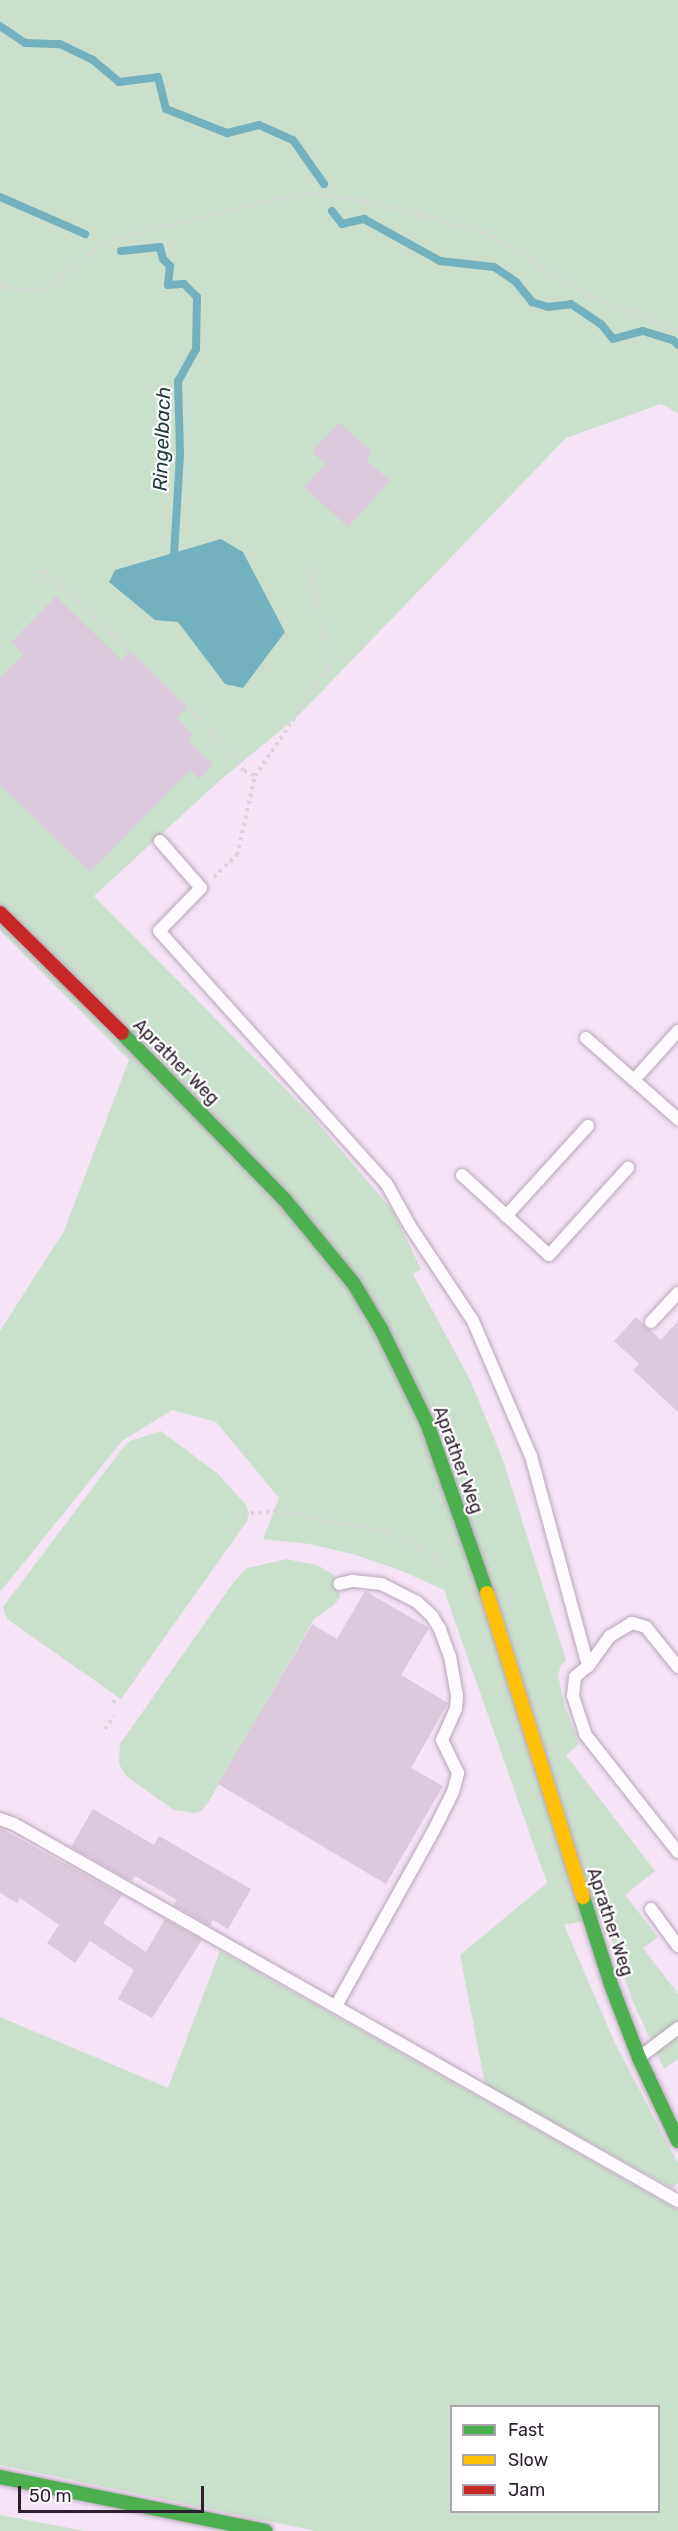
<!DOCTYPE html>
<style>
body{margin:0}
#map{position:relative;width:678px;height:2531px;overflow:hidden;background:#f5e3f6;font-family:Rubik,sans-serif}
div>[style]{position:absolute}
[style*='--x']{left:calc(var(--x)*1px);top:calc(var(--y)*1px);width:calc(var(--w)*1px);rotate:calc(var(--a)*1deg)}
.green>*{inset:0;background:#cbe0cc}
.water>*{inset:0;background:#74b1be}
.stream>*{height:8px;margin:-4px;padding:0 4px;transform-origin:4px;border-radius:4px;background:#74b1be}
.building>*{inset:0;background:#dacadb}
.path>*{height:4px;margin-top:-2px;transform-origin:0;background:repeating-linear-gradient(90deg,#d9d3d9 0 3px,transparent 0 7.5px)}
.roads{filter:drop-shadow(0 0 2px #b6a7b7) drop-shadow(0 0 2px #b6a7b7)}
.lane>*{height:12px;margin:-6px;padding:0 6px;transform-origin:6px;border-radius:6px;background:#fefbfe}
.fast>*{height:14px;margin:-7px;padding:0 7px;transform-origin:7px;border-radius:7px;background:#4caf50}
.slow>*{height:14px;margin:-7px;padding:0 7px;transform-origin:7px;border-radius:7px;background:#ffc107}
.jam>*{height:14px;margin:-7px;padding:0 7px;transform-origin:7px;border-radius:7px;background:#c62828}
span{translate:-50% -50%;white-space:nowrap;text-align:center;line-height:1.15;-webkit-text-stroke:4.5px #fff;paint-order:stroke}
.street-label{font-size:18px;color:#2e1f2f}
.water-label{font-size:20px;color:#1d3a3d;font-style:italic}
.legend{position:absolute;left:450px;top:2405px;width:210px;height:108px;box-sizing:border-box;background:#fff;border:2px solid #aba5ac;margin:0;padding:8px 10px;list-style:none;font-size:18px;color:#2e1f2f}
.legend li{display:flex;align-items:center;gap:12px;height:30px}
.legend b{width:30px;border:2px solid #aba5ac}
.scale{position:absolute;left:18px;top:2486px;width:186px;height:27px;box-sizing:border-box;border:3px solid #2e1f2f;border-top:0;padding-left:8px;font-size:18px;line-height:21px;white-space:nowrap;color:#2e1f2f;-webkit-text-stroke:4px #fff;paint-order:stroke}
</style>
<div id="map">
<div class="green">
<i style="clip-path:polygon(0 0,678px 0,678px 413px,661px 404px,566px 438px,299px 715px,218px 782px,94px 896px,311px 1115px,392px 1210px,421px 1269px,413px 1274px,471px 1382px,503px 1460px,566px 1660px,561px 1665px,558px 1675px,565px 1707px,579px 1744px,566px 1755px,655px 1871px,625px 1895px,658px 1937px,643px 1948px,678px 1994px,678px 2059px,664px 2069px,633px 2002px,604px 1917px,564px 1925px,614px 2041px,678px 2164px,678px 2183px,672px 2188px,485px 2084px,460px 1955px,547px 1883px,444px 1590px,402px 1571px,356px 1555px,310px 1544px,263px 1539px,279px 1498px,216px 1422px,172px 1410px,122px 1441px,0 1592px,0 1331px,64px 1231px,129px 1060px,0 930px)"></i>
<i style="clip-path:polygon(161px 1431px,217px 1473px,246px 1505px,249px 1513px,247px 1521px,121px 1699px,7px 1619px,3px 1607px,121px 1450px,130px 1441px)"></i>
<i style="clip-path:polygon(286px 1559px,317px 1565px,334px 1575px,340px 1597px,334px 1605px,314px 1619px,208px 1803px,201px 1811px,194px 1813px,174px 1810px,126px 1776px,119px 1764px,120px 1744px,233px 1583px,247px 1568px)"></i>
<i style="clip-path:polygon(evenodd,220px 1951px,678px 2210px,678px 2531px,316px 2531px,0 2465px,0 2017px,168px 2088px,220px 1951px,452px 2406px,658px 2406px,658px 2512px,452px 2512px,452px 2406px)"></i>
<i style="clip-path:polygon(0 2515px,85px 2531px,0 2531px)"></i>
</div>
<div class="water">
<i style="clip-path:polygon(221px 539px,243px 552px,285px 632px,243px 688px,225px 684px,178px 622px,155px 620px,109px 582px,115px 570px)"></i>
</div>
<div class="stream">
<i style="--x:0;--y:26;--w:30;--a:34"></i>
<i style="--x:25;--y:43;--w:35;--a:2"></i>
<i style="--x:60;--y:44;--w:37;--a:26"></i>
<i style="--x:93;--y:60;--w:34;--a:40"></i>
<i style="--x:119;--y:82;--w:39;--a:-7"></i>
<i style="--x:158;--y:77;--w:33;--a:76"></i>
<i style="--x:166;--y:109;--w:66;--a:21.5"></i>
<i style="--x:227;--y:133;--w:33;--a:-14"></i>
<i style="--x:259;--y:125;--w:37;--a:24"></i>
<i style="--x:293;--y:140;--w:54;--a:54.8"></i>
<i style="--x:0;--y:197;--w:93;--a:23.5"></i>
<i style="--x:332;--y:211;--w:16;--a:52"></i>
<i style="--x:342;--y:224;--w:23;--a:-13"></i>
<i style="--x:364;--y:219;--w:87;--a:28.9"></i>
<i style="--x:440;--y:261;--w:54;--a:6.3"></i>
<i style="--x:494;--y:267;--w:27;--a:34"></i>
<i style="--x:516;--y:282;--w:26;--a:51"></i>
<i style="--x:532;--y:302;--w:17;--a:17"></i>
<i style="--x:548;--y:307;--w:23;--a:-7"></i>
<i style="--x:571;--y:304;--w:36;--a:34"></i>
<i style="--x:601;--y:324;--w:19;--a:51"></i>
<i style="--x:613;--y:339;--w:31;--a:-15"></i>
<i style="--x:643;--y:331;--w:31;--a:17"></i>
<i style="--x:673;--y:340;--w:7;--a:45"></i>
<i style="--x:121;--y:251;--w:39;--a:-6"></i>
<i style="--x:160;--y:247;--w:12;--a:76"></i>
<i style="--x:163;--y:259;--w:10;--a:45"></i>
<i style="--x:170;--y:266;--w:19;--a:96"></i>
<i style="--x:168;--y:285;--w:16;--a:-4"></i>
<i style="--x:184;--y:284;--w:18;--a:45"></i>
<i style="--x:197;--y:297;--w:52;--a:91.1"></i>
<i style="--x:196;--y:349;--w:37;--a:119"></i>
<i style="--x:178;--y:381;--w:73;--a:88.4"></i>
<i style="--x:180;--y:454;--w:100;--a:93.4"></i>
</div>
<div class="building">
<i style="clip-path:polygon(339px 422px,372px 452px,366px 459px,390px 481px,348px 527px,304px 487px,325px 464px,312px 452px)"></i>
<i style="clip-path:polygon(56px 596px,121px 660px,130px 651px,187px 707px,177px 718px,193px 734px,188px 740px,213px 765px,199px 779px,190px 770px,90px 872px,0 785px,0 678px,23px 654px,11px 642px)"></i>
<i style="clip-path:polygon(636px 1317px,661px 1340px,678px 1321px,678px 1412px,633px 1370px,639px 1364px,614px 1341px)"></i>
<i style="clip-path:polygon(365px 1591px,429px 1628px,401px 1675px,448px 1703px,411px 1768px,443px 1786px,386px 1884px,218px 1784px,312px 1624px,337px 1639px)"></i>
<i style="clip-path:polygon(93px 1809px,154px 1845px,159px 1836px,251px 1889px,228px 1929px,213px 1920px,210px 1926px,174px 1905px,177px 1900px,135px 1876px,131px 1881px,71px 1847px)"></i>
<i style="clip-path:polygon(0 1828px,122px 1895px,103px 1923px,146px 1952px,165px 1919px,202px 1940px,152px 2018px,118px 1999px,134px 1970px,90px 1941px,75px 1963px,47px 1943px,59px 1925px,20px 1898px,17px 1903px,0 1893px)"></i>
</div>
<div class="path">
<i style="--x:0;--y:285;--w:20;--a:18"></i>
<i style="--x:19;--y:291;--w:21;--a:-5"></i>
<i style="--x:40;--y:289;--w:22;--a:-27"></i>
<i style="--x:60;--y:279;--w:59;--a:-40.2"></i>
<i style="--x:105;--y:241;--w:204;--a:-13.6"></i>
<i style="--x:303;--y:193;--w:63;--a:7.4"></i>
<i style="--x:365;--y:201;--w:123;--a:14.6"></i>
<i style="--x:484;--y:232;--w:124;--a:31.1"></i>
<i style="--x:590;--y:296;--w:95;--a:21.7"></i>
<i style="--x:35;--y:579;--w:13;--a:-45"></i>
<i style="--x:44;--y:570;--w:205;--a:43.4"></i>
<i style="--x:193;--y:711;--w:79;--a:49.6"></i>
<i style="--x:244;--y:771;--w:12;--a:24"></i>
<i style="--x:214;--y:877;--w:32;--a:-44"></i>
<i style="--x:237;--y:855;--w:81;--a:-77.2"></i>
<i style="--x:255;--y:776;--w:132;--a:-55.8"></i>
<i style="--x:329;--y:667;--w:111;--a:-100.4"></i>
<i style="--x:236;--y:1514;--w:45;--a:-3.8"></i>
<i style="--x:281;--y:1511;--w:111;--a:11.4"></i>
<i style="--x:390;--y:1533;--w:47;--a:27.6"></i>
<i style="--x:432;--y:1555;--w:18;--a:38"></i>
<i style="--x:113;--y:1703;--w:8;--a:-60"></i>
<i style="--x:105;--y:1729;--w:16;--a:-55"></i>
</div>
<div class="roads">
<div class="lane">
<i style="--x:160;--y:841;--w:62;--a:48.9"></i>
<i style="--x:201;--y:888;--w:60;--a:134.3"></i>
<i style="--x:159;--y:931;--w:339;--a:48"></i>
<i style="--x:386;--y:1183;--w:49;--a:60.8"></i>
<i style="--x:410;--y:1226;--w:114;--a:56.4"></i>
<i style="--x:473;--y:1321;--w:147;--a:66.8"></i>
<i style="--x:531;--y:1456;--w:218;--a:74.8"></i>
<i style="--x:586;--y:1038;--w:123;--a:41.4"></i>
<i style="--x:634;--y:1080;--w:66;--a:-48.1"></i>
<i style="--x:462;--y:1175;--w:118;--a:42.6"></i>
<i style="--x:549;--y:1255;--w:118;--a:-47.8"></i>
<i style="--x:506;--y:1216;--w:122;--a:-47.7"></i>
<i style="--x:651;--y:1322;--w:40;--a:-47"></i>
<i style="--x:678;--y:1667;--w:51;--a:-128.7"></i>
<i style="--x:646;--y:1627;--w:15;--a:-164"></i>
<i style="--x:632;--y:1623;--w:26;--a:149"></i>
<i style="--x:610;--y:1636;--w:37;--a:126"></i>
<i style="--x:588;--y:1666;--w:17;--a:140"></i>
<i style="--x:575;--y:1677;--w:19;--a:96"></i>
<i style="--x:573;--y:1696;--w:40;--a:72"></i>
<i style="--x:585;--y:1734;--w:150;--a:51.8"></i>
<i style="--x:0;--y:1819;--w:15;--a:20"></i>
<i style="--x:14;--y:1824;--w:764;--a:29.59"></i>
<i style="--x:651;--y:1909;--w:46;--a:53.9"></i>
<i style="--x:336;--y:2006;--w:204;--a:-60.9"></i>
<i style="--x:435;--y:1828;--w:40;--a:-63.4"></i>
<i style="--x:453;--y:1792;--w:20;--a:-75"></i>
<i style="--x:458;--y:1773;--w:37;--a:-116"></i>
<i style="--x:442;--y:1740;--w:35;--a:-66"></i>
<i style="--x:456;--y:1708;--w:12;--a:-85"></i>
<i style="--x:457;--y:1696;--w:40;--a:-100"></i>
<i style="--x:450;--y:1657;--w:30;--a:-110"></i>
<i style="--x:440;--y:1629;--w:15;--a:-122"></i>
<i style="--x:432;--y:1616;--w:21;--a:-137"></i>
<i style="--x:417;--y:1602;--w:39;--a:-153"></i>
<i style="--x:382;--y:1584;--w:30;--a:-174"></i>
<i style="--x:352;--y:1581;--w:13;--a:167"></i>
<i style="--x:640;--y:2057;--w:48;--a:-37.3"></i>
</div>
<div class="fast">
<i style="--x:122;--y:1033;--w:233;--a:45.7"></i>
<i style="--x:285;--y:1200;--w:109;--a:50.6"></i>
<i style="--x:354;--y:1284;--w:52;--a:59"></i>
<i style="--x:381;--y:1329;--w:105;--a:63.9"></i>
<i style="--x:427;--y:1423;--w:180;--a:70.6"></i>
<i style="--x:583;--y:1897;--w:92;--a:72.3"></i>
<i style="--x:611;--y:1985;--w:78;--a:69"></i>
<i style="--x:639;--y:2058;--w:92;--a:64.8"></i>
<i style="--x:0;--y:2477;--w:271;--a:11.5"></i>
</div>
<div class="slow">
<i style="--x:487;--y:1593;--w:319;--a:72.5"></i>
</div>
<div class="jam">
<i style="--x:0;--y:913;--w:171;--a:44.5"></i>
</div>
</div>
<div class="street-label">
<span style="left:176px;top:1062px;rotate:45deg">Aprather Weg</span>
<span style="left:458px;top:1460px;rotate:70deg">Aprather Weg</span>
<span style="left:610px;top:1922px;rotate:72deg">Aprather Weg</span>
</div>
<div class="water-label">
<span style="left:162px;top:439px;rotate:-88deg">Ringelbach</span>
</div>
<ul class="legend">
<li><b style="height:8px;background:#4caf50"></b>Fast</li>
<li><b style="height:8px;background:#ffc107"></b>Slow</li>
<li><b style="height:8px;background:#c62828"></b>Jam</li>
</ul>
<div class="scale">50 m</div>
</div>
